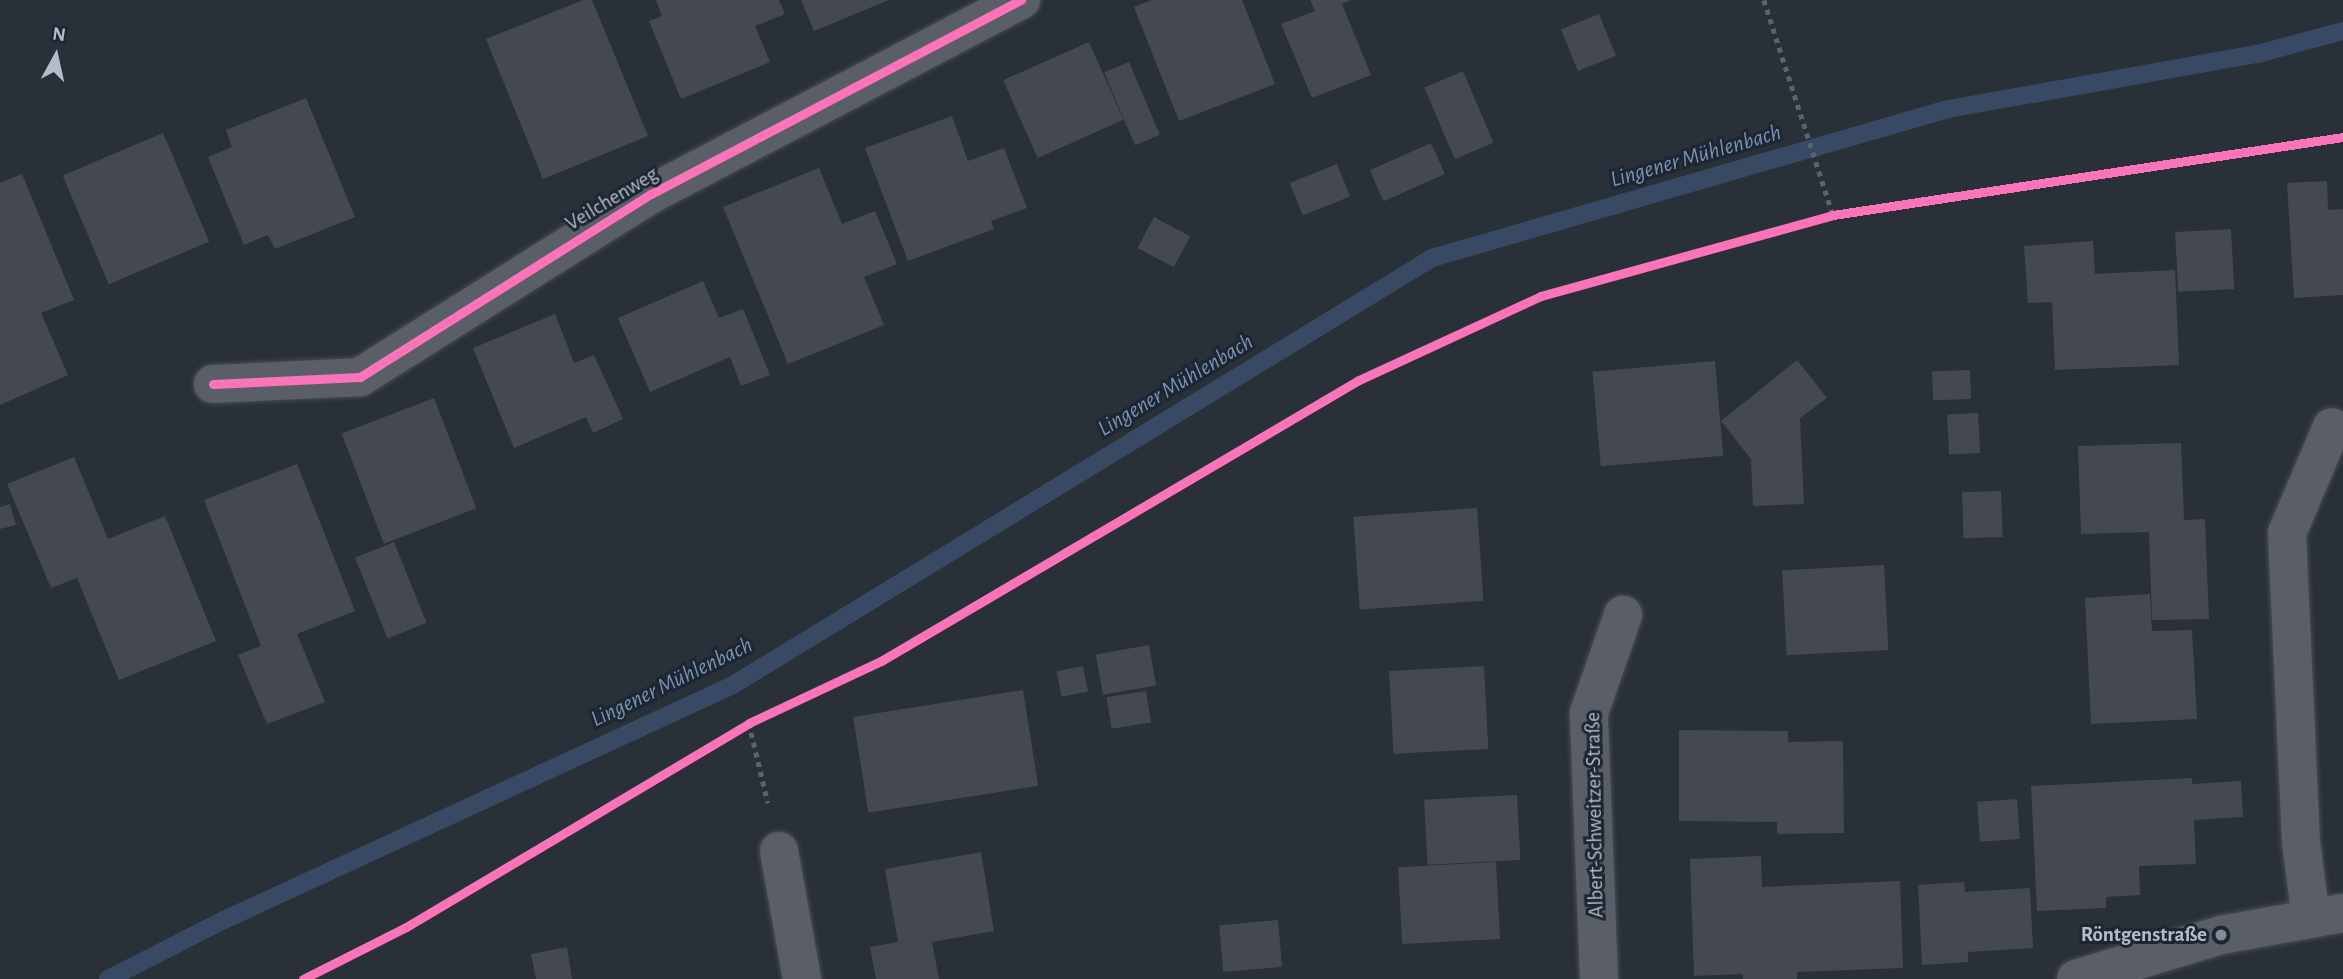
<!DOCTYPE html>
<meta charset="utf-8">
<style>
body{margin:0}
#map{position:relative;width:2343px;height:979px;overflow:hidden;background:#2a3038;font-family:"Alegreya Sans",sans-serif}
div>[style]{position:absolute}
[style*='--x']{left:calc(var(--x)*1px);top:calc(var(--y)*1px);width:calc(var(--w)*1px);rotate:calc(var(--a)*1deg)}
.stream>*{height:18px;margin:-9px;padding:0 9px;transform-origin:9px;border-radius:9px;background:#384963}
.building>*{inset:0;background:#444950;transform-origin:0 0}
.path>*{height:4.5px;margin-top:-2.25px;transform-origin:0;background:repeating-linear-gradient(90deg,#5d636a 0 5px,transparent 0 10px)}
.roads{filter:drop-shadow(0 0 2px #484c53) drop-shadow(0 0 2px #484c53)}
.minor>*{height:38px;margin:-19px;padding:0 19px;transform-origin:19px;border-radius:19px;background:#5a5e66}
.cycleway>*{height:9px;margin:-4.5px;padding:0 4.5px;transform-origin:4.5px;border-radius:4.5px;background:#fb73b8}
.dots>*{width:19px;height:19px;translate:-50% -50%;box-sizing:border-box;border:4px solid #1d2633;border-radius:50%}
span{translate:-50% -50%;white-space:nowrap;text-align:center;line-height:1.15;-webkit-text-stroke:6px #1d2633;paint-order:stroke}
.street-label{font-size:21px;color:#b4bcc9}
.poi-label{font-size:21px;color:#b4bcc9;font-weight:700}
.right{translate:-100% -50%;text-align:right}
.water-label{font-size:23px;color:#7c92b1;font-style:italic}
.north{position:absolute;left:21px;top:21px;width:70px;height:70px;-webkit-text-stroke:5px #1d2633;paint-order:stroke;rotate:8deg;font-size:19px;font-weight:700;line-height:28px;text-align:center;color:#b4bcc9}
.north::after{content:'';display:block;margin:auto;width:24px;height:32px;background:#b4bcc9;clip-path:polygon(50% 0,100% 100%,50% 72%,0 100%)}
</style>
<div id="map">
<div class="stream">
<i style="--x:108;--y:979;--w:130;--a:-27"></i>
<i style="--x:224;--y:920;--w:561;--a:-24.78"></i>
<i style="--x:733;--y:685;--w:819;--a:-31.42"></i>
<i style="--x:1432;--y:258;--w:537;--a:-16.11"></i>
<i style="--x:1948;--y:109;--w:318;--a:-10.1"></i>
<i style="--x:2261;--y:53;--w:85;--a:-15"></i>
</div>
<div class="building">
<i style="clip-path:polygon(583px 0,592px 0,648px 136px,543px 179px,486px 39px)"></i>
<i style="clip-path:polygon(656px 0,779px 0,785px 14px,755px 26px,770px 62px,681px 99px,649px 21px,662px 16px)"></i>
<i style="clip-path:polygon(801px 0,889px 0,814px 31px)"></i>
<i style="clip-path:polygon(1152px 0,1242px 0,1275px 84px,1179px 121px,1134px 7px)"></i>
<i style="clip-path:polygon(1310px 0,1352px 0,1342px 4px,1371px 75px,1312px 98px,1281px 24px,1315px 11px)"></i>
<i style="left:1599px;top:14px;width:45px;height:41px;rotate:68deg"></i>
<i style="left:1089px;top:42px;width:85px;height:94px;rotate:66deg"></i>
<i style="left:1129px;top:62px;width:79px;height:27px;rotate:67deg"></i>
<i style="left:1463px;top:71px;width:78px;height:42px;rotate:67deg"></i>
<i style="clip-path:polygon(306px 98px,355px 217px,275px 249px,268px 235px,244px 245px,208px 157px,232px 147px,226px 130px)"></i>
<i style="clip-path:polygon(952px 116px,968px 161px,1004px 148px,1027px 208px,991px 221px,994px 229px,908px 261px,865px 148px)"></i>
<i style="left:163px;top:133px;width:118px;height:109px;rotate:67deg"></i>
<i style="left:1431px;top:143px;width:34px;height:67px;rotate:66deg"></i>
<i style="left:1337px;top:164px;width:35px;height:51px;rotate:68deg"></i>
<i style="clip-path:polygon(819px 168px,842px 224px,875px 211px,897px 264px,864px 277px,884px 325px,788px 364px,723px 207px)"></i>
<i style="clip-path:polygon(22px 174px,74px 300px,41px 313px,68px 375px,0 405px,0 183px)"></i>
<i style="clip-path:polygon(2327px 181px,2328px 210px,2343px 209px,2343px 295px,2294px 298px,2287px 183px)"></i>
<i style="left:1154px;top:217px;width:41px;height:35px;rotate:28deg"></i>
<i style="left:2231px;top:229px;width:60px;height:56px;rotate:87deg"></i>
<i style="clip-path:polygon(2093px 241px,2095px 274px,2175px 270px,2179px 365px,2055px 370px,2052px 302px,2028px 303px,2024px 246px)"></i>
<i style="clip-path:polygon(703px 281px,719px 318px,743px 309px,770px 375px,741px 386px,730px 357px,650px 392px,618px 318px)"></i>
<i style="clip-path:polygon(555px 314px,574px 363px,594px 355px,623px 419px,593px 433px,586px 417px,514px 448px,473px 348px)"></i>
<i style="clip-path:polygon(1797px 360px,1827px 398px,1800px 418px,1804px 504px,1753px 506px,1751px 459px,1721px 421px)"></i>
<i style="left:1715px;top:361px;width:95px;height:123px;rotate:85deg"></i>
<i style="left:1970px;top:370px;width:29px;height:38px;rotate:88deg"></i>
<i style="left:434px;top:398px;width:118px;height:99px;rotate:69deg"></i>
<i style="left:1978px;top:413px;width:40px;height:31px;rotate:87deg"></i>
<i style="clip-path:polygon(2181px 443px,2184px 520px,2205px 519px,2209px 619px,2152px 620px,2149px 532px,2081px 534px,2078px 446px)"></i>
<i style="clip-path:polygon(74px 457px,108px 539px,165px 516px,216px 641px,119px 680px,77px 578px,51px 588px,7px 484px)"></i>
<i style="clip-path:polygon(297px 464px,355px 611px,297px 634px,325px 702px,267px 724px,238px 655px,261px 646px,204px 500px)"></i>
<i style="left:2001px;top:491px;width:46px;height:39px;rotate:88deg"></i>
<i style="clip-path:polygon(10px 504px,16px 525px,0 529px,0 507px)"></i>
<i style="left:1477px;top:508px;width:93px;height:124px;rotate:86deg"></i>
<i style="left:394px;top:542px;width:87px;height:42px;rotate:68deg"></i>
<i style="left:1884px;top:565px;width:85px;height:102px;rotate:87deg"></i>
<i style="clip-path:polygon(2150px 594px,2152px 631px,2192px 630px,2197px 719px,2091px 724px,2085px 598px)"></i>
<i style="left:1149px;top:645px;width:41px;height:54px;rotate:80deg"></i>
<i style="left:1083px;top:666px;width:26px;height:27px;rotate:79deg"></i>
<i style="left:1484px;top:666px;width:83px;height:95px;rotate:87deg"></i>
<i style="left:1023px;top:690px;width:97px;height:172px;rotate:81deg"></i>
<i style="left:1146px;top:691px;width:32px;height:40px;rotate:81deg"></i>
<i style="clip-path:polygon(1679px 730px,1788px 731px,1788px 742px,1843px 741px,1844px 833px,1777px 834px,1777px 822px,1679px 821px)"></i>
<i style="clip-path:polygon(2192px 778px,2192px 784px,2241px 781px,2243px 817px,2194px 820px,2196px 864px,2139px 866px,2140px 895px,2106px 897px,2106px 908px,2037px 911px,2031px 786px)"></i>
<i style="left:1517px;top:795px;width:65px;height:93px;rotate:87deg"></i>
<i style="left:2017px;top:799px;width:40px;height:40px;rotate:86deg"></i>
<i style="clip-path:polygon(981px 852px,994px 931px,932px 942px,939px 979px,876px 979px,870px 947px,898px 942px,885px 869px)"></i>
<i style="clip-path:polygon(1761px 856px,1762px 887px,1900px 881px,1903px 968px,1797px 972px,1797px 979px,1743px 979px,1743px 974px,1694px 976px,1690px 859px)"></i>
<i style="left:1496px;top:862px;width:77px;height:98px;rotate:87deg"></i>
<i style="clip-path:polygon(1964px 882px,1965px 892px,2030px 888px,2033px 948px,1968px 952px,1968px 962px,1922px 965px,1918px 885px)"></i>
<i style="left:1278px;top:920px;width:47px;height:59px;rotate:85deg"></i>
<i style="clip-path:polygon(567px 947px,572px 979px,536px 979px,531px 954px)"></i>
</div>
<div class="path">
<i style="--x:1764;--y:0;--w:226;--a:72.2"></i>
<i style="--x:749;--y:723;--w:82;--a:76.6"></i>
<i style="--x:303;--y:979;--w:115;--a:-26.8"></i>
<i style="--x:406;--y:927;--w:399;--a:-30.7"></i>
<i style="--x:749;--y:723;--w:146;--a:-25.2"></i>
<i style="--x:881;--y:661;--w:554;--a:-30.45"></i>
<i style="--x:1359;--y:380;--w:200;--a:-24.8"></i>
<i style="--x:1541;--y:296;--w:303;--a:-15.5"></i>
<i style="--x:1833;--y:215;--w:516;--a:-8.7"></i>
</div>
<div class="roads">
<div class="minor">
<i style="--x:213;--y:384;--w:147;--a:-2.7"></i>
<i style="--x:360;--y:377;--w:344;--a:-32.2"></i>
<i style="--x:651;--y:194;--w:418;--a:-27.7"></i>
<i style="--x:779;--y:851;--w:130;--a:79.8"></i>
<i style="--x:2311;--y:919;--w:78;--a:-97.4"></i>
<i style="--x:2301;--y:842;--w:309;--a:-92.6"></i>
<i style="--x:2287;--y:533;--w:115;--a:-67"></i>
<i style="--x:1599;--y:979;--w:266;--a:-92.2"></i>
<i style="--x:1589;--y:713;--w:104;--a:-70.9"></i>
<i style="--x:2076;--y:979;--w:152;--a:-16.9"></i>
<i style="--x:2221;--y:935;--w:124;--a:-10.2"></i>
</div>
</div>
<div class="cycleway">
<i style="--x:213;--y:384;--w:147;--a:-2.7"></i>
<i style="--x:360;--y:377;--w:344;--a:-32.2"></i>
<i style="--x:651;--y:194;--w:418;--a:-27.7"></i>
<i style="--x:303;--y:979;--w:115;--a:-26.8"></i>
<i style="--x:406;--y:927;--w:399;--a:-30.7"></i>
<i style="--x:749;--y:723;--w:146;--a:-25.2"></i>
<i style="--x:881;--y:661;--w:554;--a:-30.45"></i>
<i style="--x:1359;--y:380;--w:200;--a:-24.8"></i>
<i style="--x:1541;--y:296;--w:303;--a:-15.5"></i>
<i style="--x:1833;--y:215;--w:516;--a:-8.7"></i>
</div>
<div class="dots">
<i style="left:2221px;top:935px;background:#848b96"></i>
</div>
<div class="street-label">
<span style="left:612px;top:199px;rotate:-31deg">Veilchenweg</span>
<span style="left:1595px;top:815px;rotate:-91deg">Albert-Schweitzer-Straße</span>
</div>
<div class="poi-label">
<span class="right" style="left:2207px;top:935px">Röntgenstraße</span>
</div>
<div class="water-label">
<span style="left:1696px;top:157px;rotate:-16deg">Lingener Mühlenbach</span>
<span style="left:1176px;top:386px;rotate:-31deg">Lingener Mühlenbach</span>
<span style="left:672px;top:683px;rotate:-26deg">Lingener Mühlenbach</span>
</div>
<div class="north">N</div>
</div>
